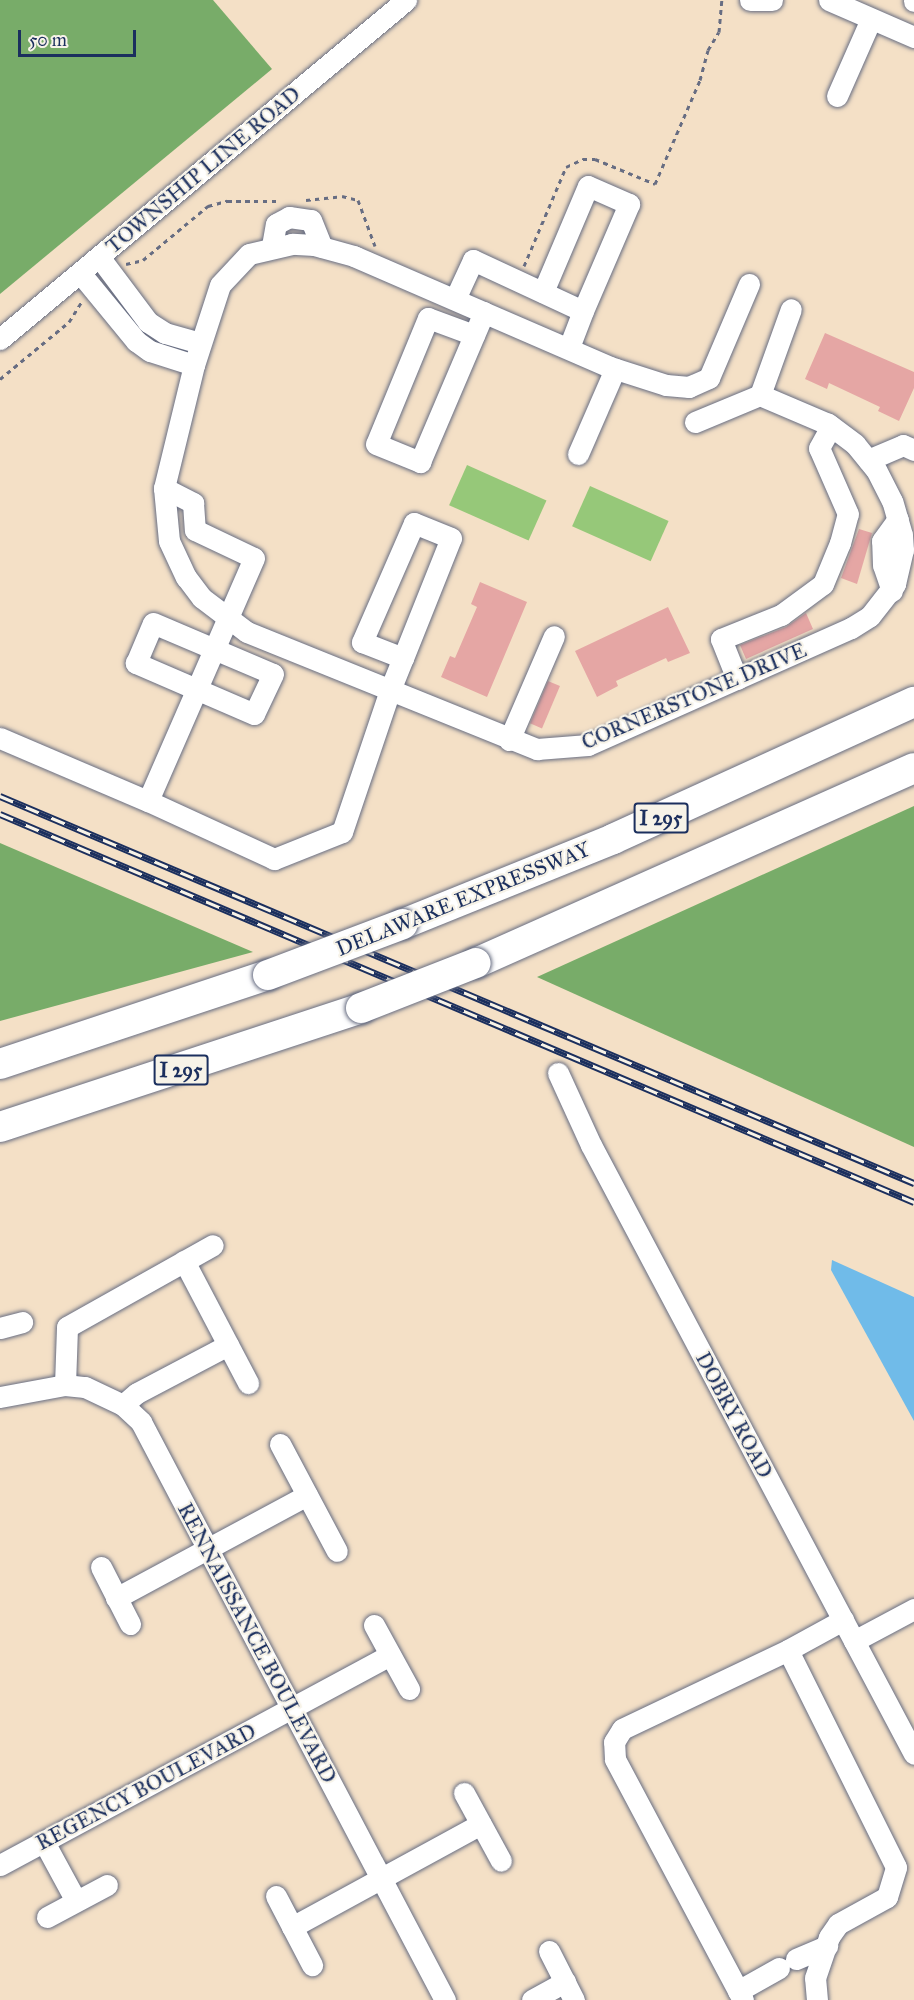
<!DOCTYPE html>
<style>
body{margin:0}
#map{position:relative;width:914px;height:2000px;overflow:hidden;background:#f4e0c6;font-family:"IM FELL Great Primer",serif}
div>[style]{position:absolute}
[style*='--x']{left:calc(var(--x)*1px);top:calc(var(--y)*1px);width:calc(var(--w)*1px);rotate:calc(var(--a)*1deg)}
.green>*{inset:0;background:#96c879;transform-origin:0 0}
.forest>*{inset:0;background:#78ac69}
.water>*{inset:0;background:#70bbe9}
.building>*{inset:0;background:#e5a6a4;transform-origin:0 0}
.path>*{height:3px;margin-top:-1.5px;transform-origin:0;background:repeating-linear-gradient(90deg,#676d82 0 4.5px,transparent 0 9px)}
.roads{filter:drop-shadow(0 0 2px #676d82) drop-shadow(0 0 2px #676d82)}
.minor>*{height:21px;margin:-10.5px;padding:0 10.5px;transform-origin:10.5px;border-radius:10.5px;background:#fff}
.highway>*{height:30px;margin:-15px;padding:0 15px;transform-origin:15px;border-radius:15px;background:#fff}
.rail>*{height:7px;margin-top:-3.5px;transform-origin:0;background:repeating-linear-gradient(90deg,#f7f3e8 0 14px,#1b2f5e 0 28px);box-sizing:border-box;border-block:2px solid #1b2f5e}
.bridges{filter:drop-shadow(0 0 2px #676d82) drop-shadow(0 0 2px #676d82)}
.highway-bridge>*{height:30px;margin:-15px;padding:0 15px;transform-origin:15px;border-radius:15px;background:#fff}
span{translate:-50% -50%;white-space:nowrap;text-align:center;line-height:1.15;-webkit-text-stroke:4.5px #f7f3e8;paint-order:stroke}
.shield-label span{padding:2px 4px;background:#f7f3e8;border:2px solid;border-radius:4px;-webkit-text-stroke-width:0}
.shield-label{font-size:20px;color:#1b2f5e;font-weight:700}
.street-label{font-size:21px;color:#1b2f5e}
.scale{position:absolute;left:18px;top:30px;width:118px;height:27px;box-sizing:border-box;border:3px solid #1b2f5e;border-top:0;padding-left:8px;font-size:18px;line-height:21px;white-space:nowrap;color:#1b2f5e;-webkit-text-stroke:4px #f7f3e8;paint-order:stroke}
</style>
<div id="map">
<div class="green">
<i style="left:467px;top:465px;width:87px;height:44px;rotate:24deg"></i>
<i style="left:590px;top:486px;width:86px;height:44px;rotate:24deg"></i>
</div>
<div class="forest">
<i style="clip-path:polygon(0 0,213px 0,272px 69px,0 294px)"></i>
<i style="clip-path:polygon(914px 806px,914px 1147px,537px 977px)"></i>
<i style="clip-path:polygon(0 843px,253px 952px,0 1021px)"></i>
</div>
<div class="water">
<i style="clip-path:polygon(832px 1260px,914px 1297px,914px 1421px,831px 1270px)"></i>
</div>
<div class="building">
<i style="clip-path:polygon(825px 333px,914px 372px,914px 388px,899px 421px,878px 411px,880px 407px,829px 383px,827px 389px,805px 379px)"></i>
<i style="clip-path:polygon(859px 529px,872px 533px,857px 584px,841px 578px)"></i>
<i style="clip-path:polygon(480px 582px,527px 602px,487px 697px,441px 677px,450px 656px,455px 658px,477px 607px,471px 604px)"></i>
<i style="clip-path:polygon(668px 607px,690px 653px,668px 662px,666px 658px,616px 681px,618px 686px,597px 697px,575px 651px)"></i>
<i style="clip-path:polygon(806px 613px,813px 629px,746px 659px,740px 645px,786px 627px)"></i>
<i style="left:548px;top:681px;width:13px;height:46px;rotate:23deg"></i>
</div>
<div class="path">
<i style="--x:306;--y:200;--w:36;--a:-6"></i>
<i style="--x:342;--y:196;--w:16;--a:14"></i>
<i style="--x:358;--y:200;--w:49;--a:69.7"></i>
<i style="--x:126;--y:264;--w:17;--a:-13"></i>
<i style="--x:143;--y:260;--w:85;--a:-39.7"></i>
<i style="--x:208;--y:206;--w:20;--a:-15"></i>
<i style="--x:227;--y:201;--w:52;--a:0"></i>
<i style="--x:524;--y:266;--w:108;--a:-67"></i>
<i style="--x:566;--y:167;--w:19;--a:-25"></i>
<i style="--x:583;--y:159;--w:12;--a:0"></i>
<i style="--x:595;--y:159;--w:65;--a:22.6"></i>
<i style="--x:655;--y:184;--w:113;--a:-66.6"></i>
<i style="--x:700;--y:80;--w:31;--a:-75"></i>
<i style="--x:708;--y:50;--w:21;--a:-59"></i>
<i style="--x:719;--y:32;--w:32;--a:-85"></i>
<i style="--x:0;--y:379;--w:89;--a:-39.6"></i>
<i style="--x:69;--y:322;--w:25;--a:-58"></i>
</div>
<div class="roads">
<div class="minor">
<i style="--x:750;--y:0;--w:22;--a:0"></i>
<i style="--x:829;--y:0;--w:93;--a:23.5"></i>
<i style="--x:914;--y:0;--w:1;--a:90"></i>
<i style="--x:837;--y:96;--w:84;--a:-66.2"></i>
<i style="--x:272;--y:246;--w:22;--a:-80"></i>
<i style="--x:276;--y:224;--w:15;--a:-28"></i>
<i style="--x:289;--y:217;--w:22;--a:8"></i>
<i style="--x:311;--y:220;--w:29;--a:68"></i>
<i style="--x:100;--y:258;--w:80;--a:53.1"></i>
<i style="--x:148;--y:322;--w:20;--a:33"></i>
<i style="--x:165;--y:333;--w:36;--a:16"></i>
<i style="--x:81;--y:274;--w:87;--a:50.6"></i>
<i style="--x:136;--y:341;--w:17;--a:36"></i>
<i style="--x:150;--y:351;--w:46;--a:17.7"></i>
<i style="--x:749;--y:284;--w:102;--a:113.1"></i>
<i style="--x:709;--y:378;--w:22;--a:156"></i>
<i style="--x:689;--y:387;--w:23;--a:-175"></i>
<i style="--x:666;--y:385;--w:59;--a:-162.2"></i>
<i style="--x:610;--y:367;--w:279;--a:-156.6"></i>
<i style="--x:354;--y:256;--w:41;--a:-164.6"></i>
<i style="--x:314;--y:245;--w:22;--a:-177"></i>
<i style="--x:292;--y:244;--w:44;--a:166.9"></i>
<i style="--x:249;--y:254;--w:42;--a:133.1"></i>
<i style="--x:220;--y:285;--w:84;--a:108"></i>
<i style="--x:194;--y:365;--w:127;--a:103.7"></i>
<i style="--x:164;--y:488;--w:53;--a:84.6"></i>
<i style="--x:169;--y:541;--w:40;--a:65"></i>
<i style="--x:186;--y:577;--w:26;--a:53"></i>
<i style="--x:202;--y:598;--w:56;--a:37.1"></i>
<i style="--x:247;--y:632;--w:313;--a:22"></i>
<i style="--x:537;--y:749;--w:51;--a:-4.5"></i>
<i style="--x:588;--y:745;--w:288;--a:-24"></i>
<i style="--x:851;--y:628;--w:22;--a:-32"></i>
<i style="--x:870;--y:616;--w:41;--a:-52"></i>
<i style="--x:895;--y:584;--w:35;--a:-77"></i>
<i style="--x:903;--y:550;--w:15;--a:-94"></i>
<i style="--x:902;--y:535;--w:35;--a:-106"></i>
<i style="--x:892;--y:501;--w:35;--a:-117"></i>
<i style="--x:876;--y:470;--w:33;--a:-129"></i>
<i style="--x:855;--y:444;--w:34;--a:-143"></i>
<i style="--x:828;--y:424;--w:74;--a:-156.9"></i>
<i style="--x:543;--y:292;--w:115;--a:-67"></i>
<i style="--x:588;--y:186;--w:45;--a:23.7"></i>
<i style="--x:629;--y:204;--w:116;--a:113.3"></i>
<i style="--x:455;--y:299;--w:43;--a:-65.2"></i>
<i style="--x:473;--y:260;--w:121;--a:24.9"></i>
<i style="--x:583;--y:311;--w:40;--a:111"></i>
<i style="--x:474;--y:335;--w:49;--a:-159.7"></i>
<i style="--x:428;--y:318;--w:136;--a:112.4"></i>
<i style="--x:376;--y:444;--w:48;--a:22.2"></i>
<i style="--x:420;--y:462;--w:163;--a:-66.9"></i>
<i style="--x:0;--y:339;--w:529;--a:-39.86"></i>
<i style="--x:695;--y:422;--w:70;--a:-22.6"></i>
<i style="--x:760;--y:395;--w:91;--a:-70.2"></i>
<i style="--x:578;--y:454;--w:93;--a:-66.5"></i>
<i style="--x:868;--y:460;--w:38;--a:-23"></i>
<i style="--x:903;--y:445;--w:12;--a:24"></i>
<i style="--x:164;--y:488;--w:33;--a:27"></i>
<i style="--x:193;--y:503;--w:27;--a:86"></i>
<i style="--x:195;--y:530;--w:65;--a:25.4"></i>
<i style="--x:254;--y:558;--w:265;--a:113.6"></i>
<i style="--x:148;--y:801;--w:139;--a:24.7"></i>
<i style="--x:274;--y:859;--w:73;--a:-21.7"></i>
<i style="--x:342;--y:832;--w:150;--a:-71.3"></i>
<i style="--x:390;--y:690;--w:35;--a:-68"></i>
<i style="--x:403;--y:658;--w:129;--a:-68.2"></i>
<i style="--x:451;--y:538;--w:40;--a:-158"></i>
<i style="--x:414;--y:523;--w:130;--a:113.6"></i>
<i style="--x:362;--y:642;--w:44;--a:21.3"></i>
<i style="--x:892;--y:591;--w:28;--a:-109"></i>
<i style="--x:883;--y:565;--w:24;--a:-92"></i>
<i style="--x:882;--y:541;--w:27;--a:-54"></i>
<i style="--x:153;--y:623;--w:130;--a:23"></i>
<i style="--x:273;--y:674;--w:44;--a:115.4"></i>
<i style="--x:254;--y:714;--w:129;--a:-156.6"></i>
<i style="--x:136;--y:663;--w:43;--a:-67"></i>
<i style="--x:737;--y:679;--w:43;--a:-111.8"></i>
<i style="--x:721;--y:639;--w:65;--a:-21.8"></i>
<i style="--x:781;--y:615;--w:52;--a:-36.4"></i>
<i style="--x:823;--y:584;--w:44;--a:-67.5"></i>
<i style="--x:840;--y:543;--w:30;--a:-75"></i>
<i style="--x:848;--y:514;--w:72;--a:-113.7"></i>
<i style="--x:819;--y:448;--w:25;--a:-61"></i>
<i style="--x:0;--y:738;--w:161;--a:23.1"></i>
<i style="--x:509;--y:740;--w:113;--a:-66.6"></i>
<i style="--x:558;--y:1073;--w:79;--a:65.4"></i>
<i style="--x:591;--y:1145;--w:689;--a:62.06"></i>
<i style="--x:184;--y:1261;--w:138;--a:62.3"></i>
<i style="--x:0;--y:1328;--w:23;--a:-15"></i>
<i style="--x:65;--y:1385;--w:58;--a:-88"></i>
<i style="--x:67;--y:1327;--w:167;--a:-29.3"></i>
<i style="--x:0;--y:1397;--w:66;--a:-10.5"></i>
<i style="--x:65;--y:1385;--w:20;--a:6"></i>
<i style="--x:85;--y:1387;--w:42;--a:25.3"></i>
<i style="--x:123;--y:1405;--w:25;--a:43"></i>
<i style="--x:141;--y:1422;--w:653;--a:62.26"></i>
<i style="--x:123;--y:1405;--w:18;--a:-41"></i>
<i style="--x:137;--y:1393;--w:103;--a:-27.8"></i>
<i style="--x:280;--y:1444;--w:121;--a:62"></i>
<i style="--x:101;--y:1567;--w:64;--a:63"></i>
<i style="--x:116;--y:1598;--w:217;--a:-28.3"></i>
<i style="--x:374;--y:1625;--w:73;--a:61.3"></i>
<i style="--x:854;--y:1641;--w:68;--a:-28.1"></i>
<i style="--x:464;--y:1793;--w:77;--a:61.4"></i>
<i style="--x:44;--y:1842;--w:67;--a:61.5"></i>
<i style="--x:0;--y:1865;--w:443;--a:-28.3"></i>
<i style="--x:276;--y:1896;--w:78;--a:62.4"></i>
<i style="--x:47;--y:1917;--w:68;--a:-28.1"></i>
<i style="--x:292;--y:1927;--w:215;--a:-28.6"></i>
<i style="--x:549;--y:1951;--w:55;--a:63"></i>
<i style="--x:796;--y:1959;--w:34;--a:-23"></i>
<i style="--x:738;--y:1991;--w:47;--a:-29.3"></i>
<i style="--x:532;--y:2000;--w:38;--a:-29"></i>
<i style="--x:743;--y:2000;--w:273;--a:-118"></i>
<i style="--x:615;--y:1759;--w:17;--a:-93"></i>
<i style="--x:614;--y:1742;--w:15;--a:-58"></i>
<i style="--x:622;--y:1729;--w:184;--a:-25.4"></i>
<i style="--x:817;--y:2000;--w:22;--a:-95"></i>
<i style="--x:815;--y:1978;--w:43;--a:-71.1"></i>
<i style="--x:829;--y:1937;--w:16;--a:-55"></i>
<i style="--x:838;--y:1924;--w:56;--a:-28.9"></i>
<i style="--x:887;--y:1897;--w:31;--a:-73"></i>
<i style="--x:896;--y:1867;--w:242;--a:-116.5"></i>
<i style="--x:788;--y:1650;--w:63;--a:-28.6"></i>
</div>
<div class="highway">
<i style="--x:403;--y:924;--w:227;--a:-22"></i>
<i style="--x:613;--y:839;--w:331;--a:-24.5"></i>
<i style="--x:476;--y:963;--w:479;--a:-24"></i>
<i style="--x:0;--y:1064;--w:282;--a:-18.4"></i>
<i style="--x:0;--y:1127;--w:380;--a:-18.2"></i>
</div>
</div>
<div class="rail">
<i style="--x:0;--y:796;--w:993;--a:22.95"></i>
<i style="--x:0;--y:814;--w:993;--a:23"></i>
</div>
<div class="bridges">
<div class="highway-bridge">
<i style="--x:268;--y:975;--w:144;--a:-20.7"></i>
<i style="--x:361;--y:1008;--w:123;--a:-21.4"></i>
</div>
</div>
<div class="shield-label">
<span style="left:661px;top:818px">I 295</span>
<span style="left:181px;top:1070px">I 295</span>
</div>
<div class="street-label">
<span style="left:203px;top:170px;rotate:-40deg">TOWNSHIP LINE ROAD</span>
<span style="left:694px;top:696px;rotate:-23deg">CORNERSTONE DRIVE</span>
<span style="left:463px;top:899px;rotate:-22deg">DELAWARE EXPRESSWAY</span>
<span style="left:734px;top:1415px;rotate:62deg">DOBRY ROAD</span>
<span style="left:257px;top:1643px;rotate:62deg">RENNAISSANCE BOULEVARD</span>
<span style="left:146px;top:1787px;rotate:-28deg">REGENCY BOULEVARD</span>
</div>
<div class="scale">50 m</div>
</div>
